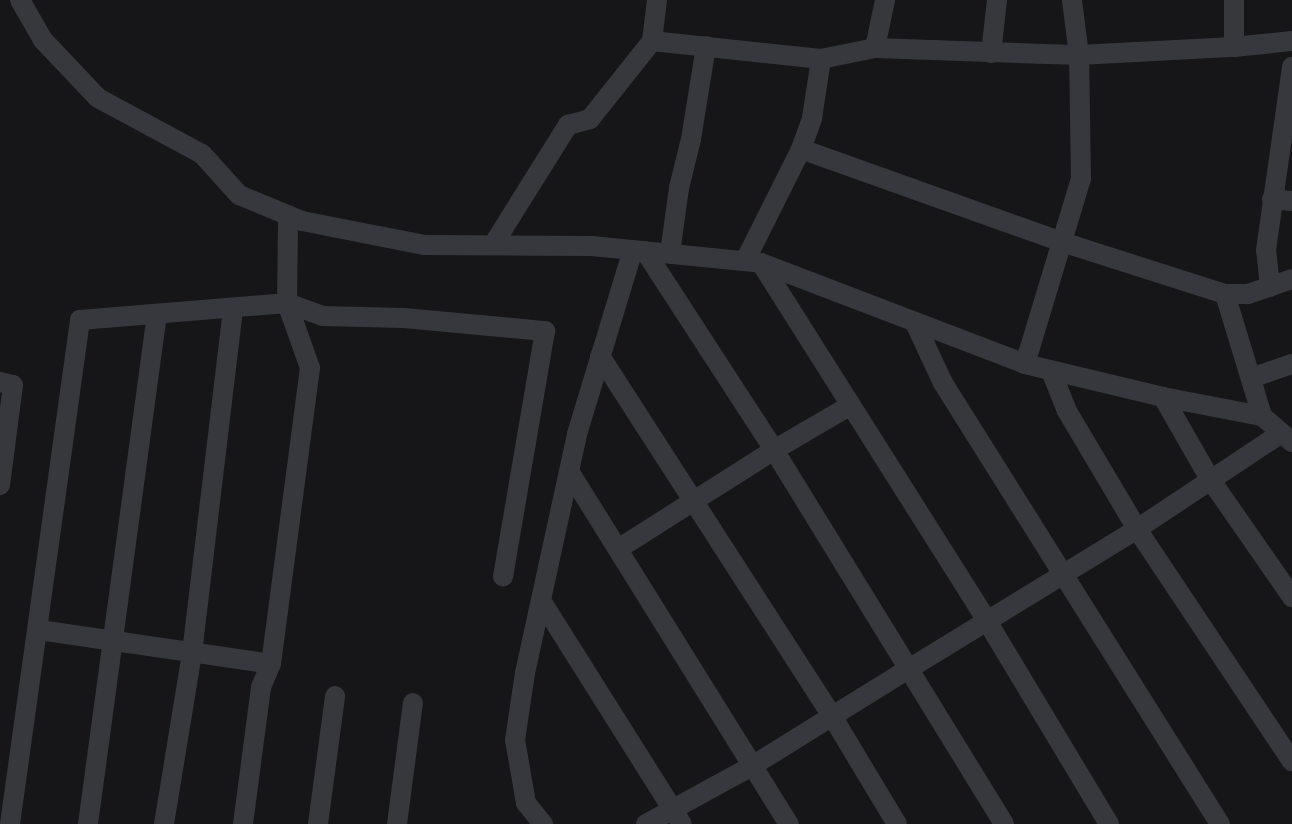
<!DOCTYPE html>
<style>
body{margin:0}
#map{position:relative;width:1292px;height:824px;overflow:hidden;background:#161618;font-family:"Source Sans 3",sans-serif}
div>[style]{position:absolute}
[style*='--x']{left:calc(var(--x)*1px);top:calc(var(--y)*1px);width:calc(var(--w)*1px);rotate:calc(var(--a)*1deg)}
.street>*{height:20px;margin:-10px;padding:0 10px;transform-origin:10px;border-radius:10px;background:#37383d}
span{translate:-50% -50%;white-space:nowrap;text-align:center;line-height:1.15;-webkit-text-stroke:4.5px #111113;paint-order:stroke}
</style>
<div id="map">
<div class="street">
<i style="--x:20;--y:0;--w:46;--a:60.1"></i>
<i style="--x:43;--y:40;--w:80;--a:46.5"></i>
<i style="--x:98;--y:98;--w:118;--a:28.3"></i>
<i style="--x:202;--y:154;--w:55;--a:47.9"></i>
<i style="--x:239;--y:195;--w:68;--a:22.4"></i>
<i style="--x:302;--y:221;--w:124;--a:11.1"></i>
<i style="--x:424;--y:245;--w:168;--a:0.3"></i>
<i style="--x:592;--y:246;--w:170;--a:5.7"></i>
<i style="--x:761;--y:263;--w:283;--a:20.9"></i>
<i style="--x:1025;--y:364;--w:142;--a:13.4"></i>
<i style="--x:1163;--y:397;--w:101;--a:10.9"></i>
<i style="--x:1262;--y:416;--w:40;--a:41"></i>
<i style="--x:1234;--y:0;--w:47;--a:90"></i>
<i style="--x:652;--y:41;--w:170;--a:6.1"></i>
<i style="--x:821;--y:59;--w:55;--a:-11.5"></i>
<i style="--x:875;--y:48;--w:204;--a:2"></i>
<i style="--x:1079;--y:55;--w:155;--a:-3"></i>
<i style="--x:1234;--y:47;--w:58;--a:-5.9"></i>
<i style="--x:875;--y:48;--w:49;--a:-78.2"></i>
<i style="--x:991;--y:53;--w:53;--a:-83.5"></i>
<i style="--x:801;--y:149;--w:277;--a:19.6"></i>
<i style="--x:1062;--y:242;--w:171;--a:17.7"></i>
<i style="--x:1225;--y:294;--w:23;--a:0"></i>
<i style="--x:1248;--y:294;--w:46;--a:-18.8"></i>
<i style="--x:1272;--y:199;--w:20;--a:6"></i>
<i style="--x:493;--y:245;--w:142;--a:-58"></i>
<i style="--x:568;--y:125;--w:23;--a:-15"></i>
<i style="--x:590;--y:119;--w:100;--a:-51.5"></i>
<i style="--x:652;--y:41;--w:41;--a:-83"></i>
<i style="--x:645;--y:251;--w:237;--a:57"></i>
<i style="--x:774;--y:450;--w:439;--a:58.4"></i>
<i style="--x:670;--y:253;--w:66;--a:-82.1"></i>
<i style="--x:679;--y:188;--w:50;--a:-76.2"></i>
<i style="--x:691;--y:139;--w:94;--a:-80.8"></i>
<i style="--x:745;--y:261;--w:125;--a:-63.4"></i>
<i style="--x:801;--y:149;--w:33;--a:-70"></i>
<i style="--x:812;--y:118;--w:60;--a:-81.3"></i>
<i style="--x:761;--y:263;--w:423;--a:57.7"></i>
<i style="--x:987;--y:621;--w:237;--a:59"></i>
<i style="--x:1270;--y:287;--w:37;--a:-96"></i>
<i style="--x:1266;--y:250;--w:185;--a:-81.9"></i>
<i style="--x:1225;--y:294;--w:127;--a:73.1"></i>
<i style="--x:915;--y:323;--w:66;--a:65"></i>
<i style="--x:943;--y:383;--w:521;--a:57.87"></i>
<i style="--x:600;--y:356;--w:428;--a:57.2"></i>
<i style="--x:832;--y:716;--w:126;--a:59"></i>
<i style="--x:1025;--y:364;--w:194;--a:-73.2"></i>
<i style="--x:1081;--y:178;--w:123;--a:-90.9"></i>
<i style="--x:1079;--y:55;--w:55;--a:-97.3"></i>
<i style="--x:1051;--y:371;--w:43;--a:68.2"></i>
<i style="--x:1067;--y:411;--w:137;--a:59.3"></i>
<i style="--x:1137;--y:529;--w:279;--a:56.3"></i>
<i style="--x:1251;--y:378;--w:43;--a:-18.9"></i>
<i style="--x:0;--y:382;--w:13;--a:13"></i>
<i style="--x:13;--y:385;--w:101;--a:97.4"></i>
<i style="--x:1163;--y:397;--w:95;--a:60.2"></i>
<i style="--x:1210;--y:479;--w:144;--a:55.2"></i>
<i style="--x:569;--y:471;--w:416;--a:58.1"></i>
<i style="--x:618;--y:549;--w:185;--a:-32.4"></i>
<i style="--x:774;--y:450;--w:89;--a:-30.3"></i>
<i style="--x:542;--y:602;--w:262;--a:57.8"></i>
<i style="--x:39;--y:630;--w:234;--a:8.3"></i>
<i style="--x:10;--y:824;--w:509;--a:-82.09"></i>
<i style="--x:80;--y:320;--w:208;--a:-4.7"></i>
<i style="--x:287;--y:303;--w:37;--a:20"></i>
<i style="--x:322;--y:316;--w:82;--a:1.4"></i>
<i style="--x:404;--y:318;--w:142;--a:5.3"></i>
<i style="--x:545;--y:331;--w:249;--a:99.7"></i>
<i style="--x:88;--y:824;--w:515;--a:-82.3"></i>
<i style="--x:164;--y:824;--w:173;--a:-80.7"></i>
<i style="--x:192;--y:653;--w:347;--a:-83.2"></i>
<i style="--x:243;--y:824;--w:138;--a:-82.5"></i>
<i style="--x:261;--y:687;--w:25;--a:-67"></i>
<i style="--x:271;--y:664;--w:299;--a:-82.5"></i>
<i style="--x:310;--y:368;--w:69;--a:-109.5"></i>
<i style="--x:287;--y:303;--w:88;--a:-89.3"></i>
<i style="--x:318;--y:824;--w:129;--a:-82.4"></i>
<i style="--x:397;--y:824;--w:122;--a:-82.5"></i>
<i style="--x:543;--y:824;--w:27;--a:-129"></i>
<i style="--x:526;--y:803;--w:64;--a:-99.9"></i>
<i style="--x:515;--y:740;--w:68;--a:-81.5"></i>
<i style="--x:525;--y:673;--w:245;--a:-77.7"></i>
<i style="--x:577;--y:434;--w:192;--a:-73.1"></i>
<i style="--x:646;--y:824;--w:121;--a:-28.7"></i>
<i style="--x:752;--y:766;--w:182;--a:-31.8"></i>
<i style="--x:907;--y:670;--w:270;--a:-31.5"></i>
<i style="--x:1137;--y:529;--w:172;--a:-33.6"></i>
</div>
</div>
